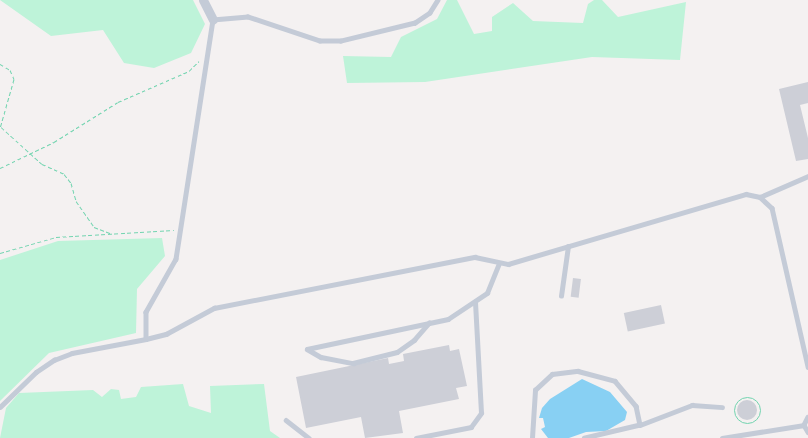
<!DOCTYPE html>
<style>
body{margin:0}
#map{position:relative;width:808px;height:438px;overflow:hidden;background:#f4f1f1;font-family:Roboto,sans-serif}
div>[style]{position:absolute}
[style*='--x']{left:calc(var(--x)*1px);top:calc(var(--y)*1px);width:calc(var(--w)*1px);rotate:calc(var(--a)*1deg)}
.green>*{inset:0;background:#bef3d9}
.water>*{inset:0;background:#88d0f3}
.building>*{inset:0;background:#cdcfd7;transform-origin:0 0}
.round{border-radius:50%}
.path>*{height:1px;margin-top:-0.5px;transform-origin:0;background:repeating-linear-gradient(90deg,#73d4b0 0 4px,transparent 0 6.5px)}
.path>.ring{margin:-0.5px;padding:0;box-sizing:content-box;background:none;border:1px solid #73d4b0;border-radius:50%}
.service>*{height:4.5px;margin:-2.25px;padding:0 2.25px;transform-origin:2.25px;border-radius:2.25px;background:#c4cbd7}
.minor>*{height:9px;margin:-4.5px;padding:0 4.5px;transform-origin:4.5px;border-radius:4.5px;background:#c4cbd7}
span{translate:-50% -50%;white-space:nowrap;text-align:center;line-height:1.15;-webkit-text-stroke:5px #fff;paint-order:stroke}
</style>
<div id="map">
<div class="green">
<i style="clip-path:polygon(0 0,193px 0,205px 24px,191px 53px,154px 68px,124px 63px,103px 30px,51px 36px)"></i>
<i style="clip-path:polygon(447px 0,457px 0,474px 34px,492px 31px,492px 17px,513px 3px,533px 21px,583px 23px,588px 4px,594px 0,602px 0,618px 17px,686px 2px,680px 60px,592px 57px,425px 82px,347px 83px,343px 56px,391px 57px,401px 37px,437px 19px)"></i>
<i style="clip-path:polygon(162px 238px,165px 256px,137px 289px,136px 333px,49px 353px,0 401px,0 260px,58px 241px)"></i>
<i style="clip-path:polygon(183px 384px,189px 406px,211px 413px,210px 386px,264px 384px,270px 431px,280px 438px,0 438px,6px 408px,19px 393px,93px 390px,102px 397px,111px 389px,119px 390px,121px 399px,136px 397px,141px 387px)"></i>
</div>
<div class="water">
<i style="clip-path:polygon(582px 379px,610px 392px,627px 412px,625px 420px,606px 431px,586px 432px,569px 438px,548px 438px,541px 429px,545px 427px,543px 418px,539px 418px,542px 408px,550px 399px)"></i>
</div>
<div class="building">
<i style="clip-path:polygon(808px 82px,808px 103px,800px 105px,808px 138px,808px 159px,796px 161px,779px 89px)"></i>
<i style="left:573px;top:278px;width:8px;height:19px;rotate:7deg"></i>
<i style="left:661px;top:305px;width:19px;height:38px;rotate:78deg"></i>
<i style="clip-path:polygon(449px 345px,450px 351px,459px 349px,467px 386px,456px 388px,459px 399px,399px 411px,403px 433px,365px 438px,361px 417px,306px 428px,296px 377px,388px 358px,389px 364px,404px 361px,403px 354px)"></i>
<i class="round" style="left:737px;top:400px;width:20px;height:20px"></i>
</div>
<div class="path">
<i style="--x:0;--y:64;--w:12;--a:31"></i>
<i style="--x:10;--y:70;--w:10;--a:66"></i>
<i style="--x:14;--y:79;--w:51;--a:105.9"></i>
<i style="--x:1;--y:127;--w:55;--a:42.1"></i>
<i style="--x:42;--y:164;--w:24;--a:24"></i>
<i style="--x:64;--y:174;--w:11;--a:52"></i>
<i style="--x:71;--y:183;--w:19;--a:74"></i>
<i style="--x:76;--y:201;--w:32;--a:55"></i>
<i style="--x:94;--y:227;--w:19;--a:21"></i>
<i style="--x:0;--y:168;--w:60;--a:-25.7"></i>
<i style="--x:54;--y:142;--w:75;--a:-32"></i>
<i style="--x:118;--y:102;--w:77;--a:-23.6"></i>
<i style="--x:189;--y:71;--w:14;--a:-45"></i>
<i style="--x:0;--y:253;--w:58;--a:-15.9"></i>
<i style="--x:56;--y:237;--w:118;--a:-3.4"></i>
<i class="ring" style="left:734px;top:397px;width:25px;height:25px"></i>
</div>
<div class="service">
<i style="--x:438;--y:0;--w:15;--a:122"></i>
<i style="--x:430;--y:13;--w:18;--a:146"></i>
<i style="--x:415;--y:23;--w:76;--a:166.3"></i>
<i style="--x:341;--y:41;--w:21;--a:180"></i>
<i style="--x:320;--y:41;--w:76;--a:-161.6"></i>
<i style="--x:248;--y:17;--w:35;--a:175"></i>
<i style="--x:213;--y:20;--w:242;--a:98.8"></i>
<i style="--x:176;--y:259;--w:61;--a:119.5"></i>
<i style="--x:146;--y:312;--w:27;--a:90"></i>
<i style="--x:146;--y:339;--w:21;--a:-14"></i>
<i style="--x:166;--y:334;--w:55;--a:-28.4"></i>
<i style="--x:214;--y:308;--w:266;--a:-11.1"></i>
<i style="--x:475;--y:257;--w:34;--a:12"></i>
<i style="--x:508;--y:264;--w:248;--a:-16.4"></i>
<i style="--x:746;--y:194;--w:14;--a:12"></i>
<i style="--x:760;--y:197;--w:16;--a:43"></i>
<i style="--x:772;--y:208;--w:163;--a:77.2"></i>
<i style="--x:760;--y:197;--w:52;--a:-23.6"></i>
<i style="--x:561;--y:296;--w:50;--a:-82"></i>
<i style="--x:307;--y:349;--w:144;--a:-12"></i>
<i style="--x:448;--y:319;--w:47;--a:-33.7"></i>
<i style="--x:487;--y:293;--w:31;--a:-68"></i>
<i style="--x:307;--y:349;--w:16;--a:30"></i>
<i style="--x:321;--y:357;--w:33;--a:11"></i>
<i style="--x:353;--y:363;--w:45;--a:-14"></i>
<i style="--x:397;--y:352;--w:21;--a:-35"></i>
<i style="--x:414;--y:340;--w:23;--a:-49"></i>
<i style="--x:0;--y:407;--w:50;--a:-44.2"></i>
<i style="--x:36;--y:372;--w:22;--a:-34"></i>
<i style="--x:54;--y:360;--w:19;--a:-21"></i>
<i style="--x:72;--y:353;--w:75;--a:-10.7"></i>
<i style="--x:808;--y:417;--w:9;--a:117"></i>
<i style="--x:804;--y:425;--w:8;--a:60"></i>
<i style="--x:286;--y:420;--w:29;--a:38"></i>
<i style="--x:640;--y:425;--w:56;--a:-21"></i>
<i style="--x:692;--y:405;--w:30;--a:4"></i>
<i style="--x:416;--y:438;--w:56;--a:-11.3"></i>
<i style="--x:471;--y:427;--w:17;--a:-54"></i>
<i style="--x:481;--y:413;--w:110;--a:-93.1"></i>
<i style="--x:532;--y:438;--w:48;--a:-86.4"></i>
<i style="--x:535;--y:390;--w:23;--a:-43"></i>
<i style="--x:552;--y:374;--w:26;--a:-7"></i>
<i style="--x:578;--y:371;--w:38;--a:15"></i>
<i style="--x:615;--y:381;--w:33;--a:50"></i>
<i style="--x:636;--y:406;--w:19;--a:78"></i>
<i style="--x:640;--y:425;--w:57;--a:166.7"></i>
<i style="--x:722;--y:438;--w:83;--a:-9"></i>
</div>
<div class="minor">
<i style="--x:203;--y:0;--w:22;--a:63"></i>
</div>
</div>
